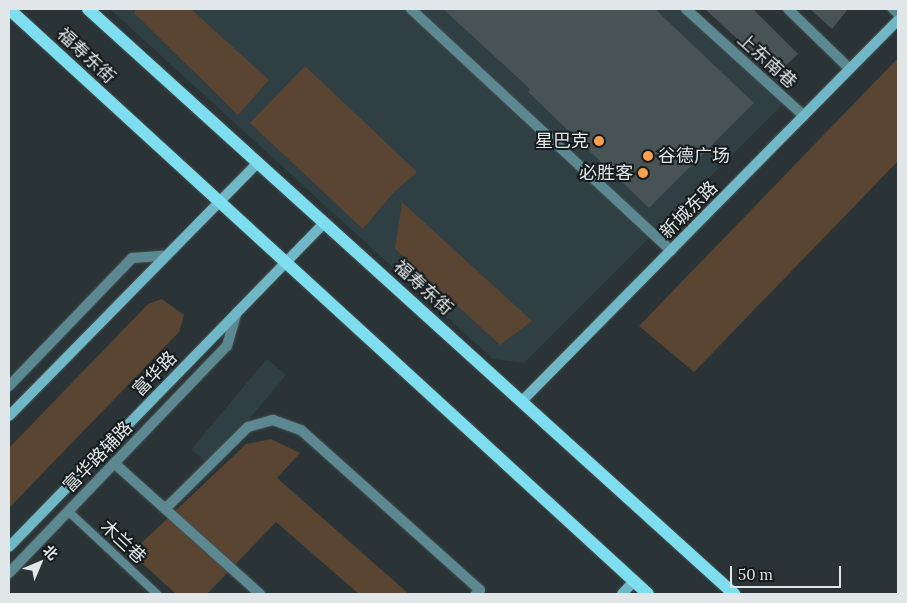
<!DOCTYPE html>
<meta charset="utf-8">
<style>
body{margin:0}
#map{position:relative;width:907px;height:603px;overflow:hidden;background:#2a3436;font-family:Lora,"Noto Sans SC",serif}
div>[style]{position:absolute}
[style*='--x']{left:calc(var(--x)*1px);top:calc(var(--y)*1px);width:calc(var(--w)*1px);rotate:calc(var(--a)*1deg)}
.built>*{inset:0;background:#2f3f43;transform-origin:0 0}
.green>*{inset:0;background:#5a4432}
.building>*{inset:0;background:#485355}
.roads{filter:drop-shadow(0 0 1px #475152) drop-shadow(0 0 1px #475152)}
.lane>*{height:8px;margin:-4px;padding:0 4px;transform-origin:4px;border-radius:4px;background:#5c8891}
.street>*{height:10px;margin:-5px;padding:0 5px;transform-origin:5px;border-radius:5px;background:#5c8891}
.secondary>*{height:10px;margin:-5px;padding:0 5px;transform-origin:5px;border-radius:5px;background:#70b8c7}
.primary>*{height:12px;margin:-6px;padding:0 6px;transform-origin:6px;border-radius:6px;background:#7edef0}
.dots>*{width:14px;height:14px;translate:-50% -50%;box-sizing:border-box;border:2px solid #161b1c;border-radius:50%}
span{translate:-50% -50%;white-space:nowrap;text-align:center;line-height:1.15;-webkit-text-stroke:4px #161b1c;paint-order:stroke}
.street-label{font-size:18px;color:#e1e7e8}
.poi-label{font-size:18px;color:#e1e7e8}
.right{translate:-100% -50%;text-align:right}
.left{translate:0 -50%;text-align:left}
.frame{position:absolute;inset:0;border:10px solid #e1e7e8;pointer-events:none}
.north{position:absolute;left:15px;top:538px;width:50px;height:50px;-webkit-text-stroke:4px #161b1c;paint-order:stroke;rotate:45deg;font-size:14px;font-weight:700;line-height:20px;text-align:center;color:#e1e7e8}
.north::after{content:'';display:block;margin:auto;width:18px;height:22px;background:#e1e7e8;clip-path:polygon(50% 0,100% 100%,50% 72%,0 100%)}
.scale{position:absolute;left:730px;top:566px;width:111px;height:22px;box-sizing:border-box;border:2px solid #e1e7e8;border-top:0;padding-left:6px;font-size:15px;line-height:18px;white-space:nowrap;color:#e1e7e8;-webkit-text-stroke:4px #161b1c;paint-order:stroke}
</style>
<div id="map">
<div class="built">
<i style="clip-path:polygon(110px 9px,682px 9px,783px 104px,524px 363px,493px 359px)"></i>
<i style="left:267px;top:359px;width:25px;height:118px;rotate:40deg"></i>
</div>
<div class="green">
<i style="clip-path:polygon(136px 9px,191px 9px,269px 80px,238px 115px,134px 13px)"></i>
<i style="clip-path:polygon(898px 58px,898px 161px,694px 372px,639px 326px)"></i>
<i style="clip-path:polygon(305px 66px,417px 172px,393px 193px,363px 229px,250px 123px)"></i>
<i style="clip-path:polygon(402px 202px,532px 321px,500px 345px,395px 249px)"></i>
<i style="clip-path:polygon(162px 299px,184px 315px,179px 332px,9px 508px,9px 448px,148px 304px)"></i>
<i style="clip-path:polygon(271px 439px,300px 453px,277px 478px,409px 594px,359px 594px,276px 522px,207px 594px,176px 594px,131px 553px,246px 444px)"></i>
</div>
<div class="building">
<i style="clip-path:polygon(443px 9px,655px 9px,754px 103px,649px 208px,528px 92px,530px 89px)"></i>
<i style="clip-path:polygon(705px 9px,753px 9px,798px 54px,776px 75px)"></i>
<i style="clip-path:polygon(810px 9px,848px 9px,832px 29px)"></i>
</div>
<div class="roads">
<div class="lane">
<i style="--x:892;--y:9;--w:8;--a:45"></i>
<i style="--x:68;--y:511;--w:122;--a:43"></i>
</div>
<div class="street">
<i style="--x:411;--y:9;--w:355;--a:42.9"></i>
<i style="--x:686;--y:9;--w:159;--a:42.2"></i>
<i style="--x:788;--y:9;--w:86;--a:44.1"></i>
<i style="--x:9;--y:386;--w:178;--a:-46.1"></i>
<i style="--x:132;--y:258;--w:31;--a:-4"></i>
<i style="--x:114;--y:463;--w:196;--a:41.9"></i>
<i style="--x:165;--y:509;--w:117;--a:-44.7"></i>
<i style="--x:248;--y:427;--w:26;--a:-16"></i>
<i style="--x:273;--y:420;--w:30;--a:20"></i>
<i style="--x:301;--y:430;--w:240;--a:41.8"></i>
<i style="--x:480;--y:590;--w:6;--a:135"></i>
<i style="--x:9;--y:573;--w:315;--a:-46.2"></i>
<i style="--x:227;--y:346;--w:35;--a:-74"></i>
</div>
<div class="secondary">
<i style="--x:523;--y:400;--w:534;--a:-45.38"></i>
<i style="--x:9;--y:416;--w:356;--a:-45.5"></i>
<i style="--x:9;--y:547;--w:452;--a:-45.8"></i>
<i style="--x:622;--y:594;--w:18;--a:-47"></i>
</div>
<div class="primary">
<i style="--x:9;--y:9;--w:866;--a:42.47"></i>
<i style="--x:88;--y:9;--w:872;--a:42.16"></i>
</div>
</div>
<div class="dots">
<i style="left:599px;top:141px;background:#f99f4d"></i>
<i style="left:648px;top:156px;background:#f99f4d"></i>
<i style="left:643px;top:173px;background:#f99f4d"></i>
</div>
<div class="street-label">
<span style="left:86px;top:56px;rotate:43deg">福寿东街</span>
<span style="left:767px;top:61px;rotate:42deg">上东南巷</span>
<span style="left:689px;top:210px;rotate:-45deg">新城东路</span>
<span style="left:423px;top:288px;rotate:42deg">福寿东街</span>
<span style="left:155px;top:374px;rotate:-46deg">富华路</span>
<span style="left:98px;top:457px;rotate:-46deg">富华路辅路</span>
<span style="left:123px;top:542px;rotate:43deg">木兰巷</span>
</div>
<div class="poi-label">
<span class="right" style="left:589px;top:141px">星巴克</span>
<span class="left" style="left:658px;top:156px">谷德广场</span>
<span class="right" style="left:633px;top:173px">必胜客</span>
</div>
<div class="frame"></div>
<div class="north">北</div>
<div class="scale">50 m</div>
</div>
